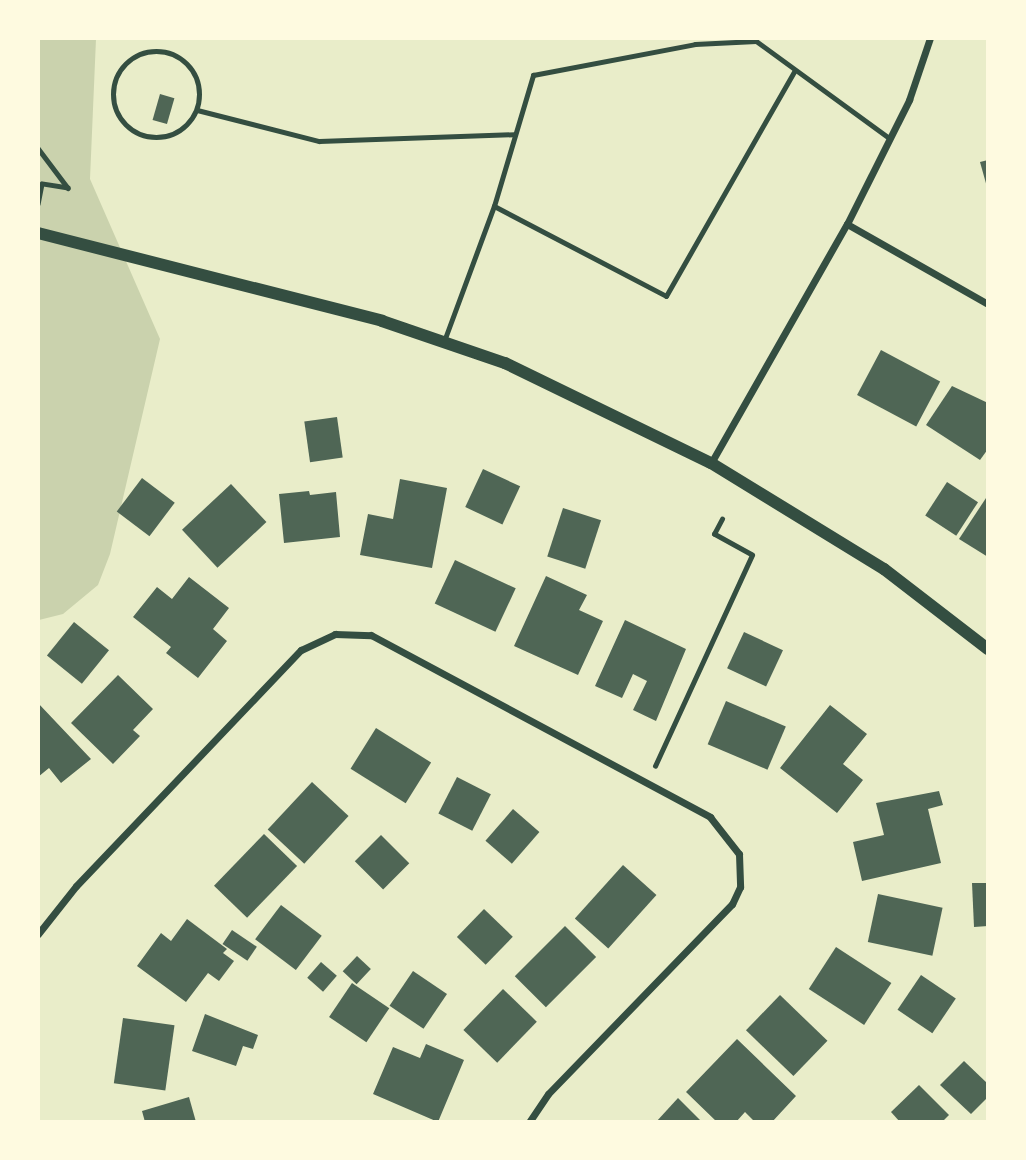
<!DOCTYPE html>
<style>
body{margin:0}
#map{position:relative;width:1026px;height:1160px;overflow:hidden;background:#e9edc9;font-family:Barlow,sans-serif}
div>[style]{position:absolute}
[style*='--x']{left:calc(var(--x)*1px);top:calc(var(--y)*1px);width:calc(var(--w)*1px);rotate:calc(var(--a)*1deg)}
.green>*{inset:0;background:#cad2ad}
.building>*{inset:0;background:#4f6655;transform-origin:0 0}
.path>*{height:4.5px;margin:-2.25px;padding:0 2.25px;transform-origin:2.25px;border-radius:2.25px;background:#344e41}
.service>*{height:5px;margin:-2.5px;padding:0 2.5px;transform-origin:2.5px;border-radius:2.5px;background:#344e41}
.service>.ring{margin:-2.5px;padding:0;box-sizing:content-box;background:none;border:5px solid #344e41;border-radius:50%}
.minor>*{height:7px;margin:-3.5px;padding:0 3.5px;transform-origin:3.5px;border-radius:3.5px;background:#344e41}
.tertiary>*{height:12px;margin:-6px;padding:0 6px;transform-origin:6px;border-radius:6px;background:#344e41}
span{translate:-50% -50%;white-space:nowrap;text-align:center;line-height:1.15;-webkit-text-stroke:5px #fefae0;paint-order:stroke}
.frame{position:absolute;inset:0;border:40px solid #fefae0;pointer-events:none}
</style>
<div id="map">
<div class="green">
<i style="clip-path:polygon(38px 39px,96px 39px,90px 179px,160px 339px,110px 554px,98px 585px,63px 614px,39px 620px)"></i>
</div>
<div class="building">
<i style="left:160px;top:94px;width:15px;height:27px;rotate:16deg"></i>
<i style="clip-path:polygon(988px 160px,988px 187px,987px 187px,980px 162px)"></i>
<i style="left:881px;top:350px;width:67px;height:51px;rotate:28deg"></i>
<i style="clip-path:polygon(952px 386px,988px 403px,988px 449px,980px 460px,926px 425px)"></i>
<i style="left:337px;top:417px;width:41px;height:33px;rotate:82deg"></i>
<i style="left:483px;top:469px;width:41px;height:42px;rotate:25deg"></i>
<i style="left:142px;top:478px;width:41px;height:42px;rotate:37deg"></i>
<i style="clip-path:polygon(400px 479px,447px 488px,432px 568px,360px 555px,368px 514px,393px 519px)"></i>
<i style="left:947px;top:482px;width:37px;height:40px;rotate:33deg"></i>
<i style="left:231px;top:484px;width:52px;height:67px;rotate:47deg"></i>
<i style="clip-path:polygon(309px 491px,310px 495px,336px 492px,340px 537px,284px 543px,279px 494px)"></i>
<i style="clip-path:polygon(988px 495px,988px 557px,959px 539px)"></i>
<i style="left:563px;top:508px;width:40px;height:51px;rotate:18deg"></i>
<i style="left:455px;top:560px;width:67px;height:48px;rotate:25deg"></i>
<i style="clip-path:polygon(546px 576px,587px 595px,579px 610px,603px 621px,578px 675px,514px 646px)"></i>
<i style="clip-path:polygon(189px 577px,229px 608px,213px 629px,227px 641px,198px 678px,166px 653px,171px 647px,133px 617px,157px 587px,172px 599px)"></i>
<i style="clip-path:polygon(625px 620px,686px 649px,656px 721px,633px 710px,647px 681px,633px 674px,622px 698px,595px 686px)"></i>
<i style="left:74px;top:622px;width:45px;height:43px;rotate:39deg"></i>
<i style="left:744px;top:632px;width:43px;height:40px;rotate:25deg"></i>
<i style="clip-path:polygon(118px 675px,153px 709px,133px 730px,140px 736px,113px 764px,71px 723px)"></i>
<i style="left:726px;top:701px;width:65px;height:47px;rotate:23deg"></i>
<i style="clip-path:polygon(38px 703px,91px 759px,61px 783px,49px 768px,38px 777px)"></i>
<i style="clip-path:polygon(830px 705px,867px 734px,843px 764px,863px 780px,837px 813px,780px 768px)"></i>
<i style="left:376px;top:728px;width:65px;height:48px;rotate:32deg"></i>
<i style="left:457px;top:777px;width:38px;height:41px;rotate:27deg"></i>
<i style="left:312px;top:782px;width:50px;height:65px;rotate:43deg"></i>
<i style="clip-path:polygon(939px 791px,943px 805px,928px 809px,941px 863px,862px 881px,853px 842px,884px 835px,876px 803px)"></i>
<i style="left:513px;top:809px;width:35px;height:42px;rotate:41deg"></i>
<i style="left:264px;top:834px;width:46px;height:72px;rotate:44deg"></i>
<i style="left:381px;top:835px;width:40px;height:37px;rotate:45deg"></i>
<i style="left:623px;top:865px;width:45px;height:72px;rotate:42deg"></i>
<i style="clip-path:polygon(972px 883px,988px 883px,988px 926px,974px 927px)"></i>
<i style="left:878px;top:894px;width:66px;height:49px;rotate:12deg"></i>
<i style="left:281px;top:905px;width:51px;height:43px;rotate:37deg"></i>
<i style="left:484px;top:909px;width:40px;height:39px;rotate:44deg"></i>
<i style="clip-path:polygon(187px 919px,227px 949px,223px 953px,234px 961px,219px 981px,208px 973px,186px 1002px,137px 966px,161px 933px,171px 941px)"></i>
<i style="left:565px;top:926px;width:44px;height:71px;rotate:45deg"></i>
<i style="left:232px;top:930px;width:30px;height:17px;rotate:34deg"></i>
<i style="left:836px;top:947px;width:66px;height:50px;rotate:33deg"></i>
<i style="left:357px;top:956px;width:19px;height:21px;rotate:43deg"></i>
<i style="left:321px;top:962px;width:21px;height:21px;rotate:41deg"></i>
<i style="left:413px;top:971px;width:41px;height:42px;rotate:34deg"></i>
<i style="left:921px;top:975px;width:42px;height:42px;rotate:34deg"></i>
<i style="left:352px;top:983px;width:45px;height:41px;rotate:34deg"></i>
<i style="left:503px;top:989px;width:47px;height:57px;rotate:44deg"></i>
<i style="left:780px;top:995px;width:66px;height:49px;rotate:44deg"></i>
<i style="clip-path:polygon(205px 1014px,258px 1035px,253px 1049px,243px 1046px,236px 1066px,192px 1051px)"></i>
<i style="left:123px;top:1018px;width:52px;height:66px;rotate:8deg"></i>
<i style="clip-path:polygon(737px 1039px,796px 1096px,772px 1122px,755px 1122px,745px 1112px,736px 1122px,717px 1122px,686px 1092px)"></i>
<i style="clip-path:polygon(426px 1044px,464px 1060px,438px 1122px,373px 1094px,393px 1047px,420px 1058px)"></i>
<i style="clip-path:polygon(964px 1061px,988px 1084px,988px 1097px,971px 1114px,940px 1085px)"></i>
<i style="clip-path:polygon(919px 1085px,949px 1115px,942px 1122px,900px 1122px,891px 1112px)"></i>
<i style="clip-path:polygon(189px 1097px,196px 1122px,145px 1122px,142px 1111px)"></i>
<i style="clip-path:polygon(678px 1098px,702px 1122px,656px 1122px)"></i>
</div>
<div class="path">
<i style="--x:38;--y:148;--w:50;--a:53.1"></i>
<i style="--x:68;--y:188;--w:26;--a:-171"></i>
<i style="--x:42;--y:184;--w:20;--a:101"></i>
<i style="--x:655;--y:766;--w:232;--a:-65.3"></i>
<i style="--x:752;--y:555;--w:43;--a:-151.1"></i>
<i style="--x:714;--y:534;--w:17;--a:-62"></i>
</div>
<div class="service">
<i class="ring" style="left:113px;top:51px;width:81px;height:81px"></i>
<i style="--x:197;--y:110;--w:126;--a:14.3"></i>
<i style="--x:319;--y:141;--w:196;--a:-2"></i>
<i style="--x:494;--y:206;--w:194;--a:27.6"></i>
<i style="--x:666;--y:296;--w:260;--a:-60.3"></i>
<i style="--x:444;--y:341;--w:144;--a:-69.7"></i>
<i style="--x:494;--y:206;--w:137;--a:-73.4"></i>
<i style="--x:533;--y:75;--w:165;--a:-10.8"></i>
<i style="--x:695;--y:44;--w:61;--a:-2.8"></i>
<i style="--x:756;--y:41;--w:165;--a:36.1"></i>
</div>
<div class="minor">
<i style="--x:847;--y:224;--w:162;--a:29.6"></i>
<i style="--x:711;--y:463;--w:275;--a:-60.4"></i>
<i style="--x:847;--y:224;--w:139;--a:-63.4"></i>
<i style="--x:909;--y:100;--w:65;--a:-71.3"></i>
<i style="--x:38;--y:934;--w:61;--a:-51.6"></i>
<i style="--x:76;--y:886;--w:326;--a:-46.4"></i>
<i style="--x:301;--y:650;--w:38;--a:-25"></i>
<i style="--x:335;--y:634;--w:36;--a:2"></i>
<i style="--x:371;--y:635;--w:385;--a:28.2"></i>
<i style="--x:710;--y:817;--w:47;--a:51.9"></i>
<i style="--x:739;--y:854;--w:33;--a:88"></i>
<i style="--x:740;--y:887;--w:19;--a:115"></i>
<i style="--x:732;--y:904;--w:264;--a:134.1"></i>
<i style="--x:548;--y:1094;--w:34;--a:124"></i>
</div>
<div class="tertiary">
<i style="--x:38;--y:233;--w:355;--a:14.3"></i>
<i style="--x:382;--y:321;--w:130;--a:18.9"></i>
<i style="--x:505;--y:363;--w:229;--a:25.9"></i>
<i style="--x:711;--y:463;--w:203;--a:31.5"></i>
<i style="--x:884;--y:569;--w:131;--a:37.6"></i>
</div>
<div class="frame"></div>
</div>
